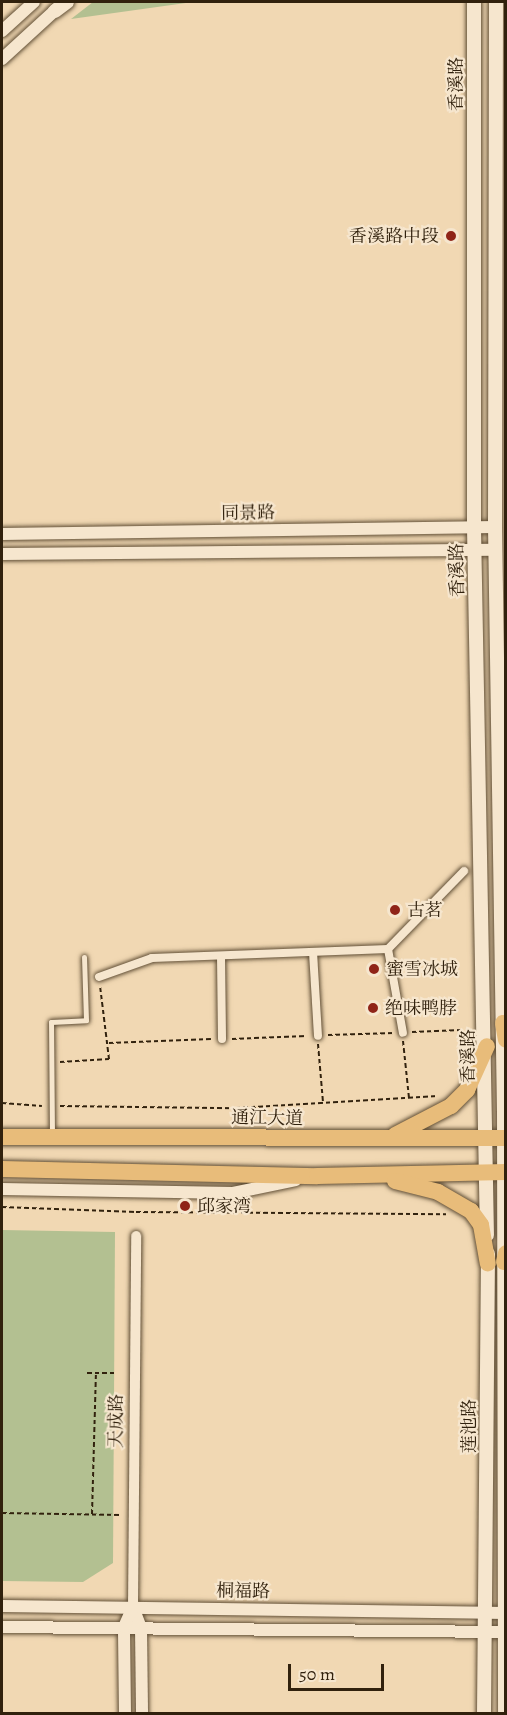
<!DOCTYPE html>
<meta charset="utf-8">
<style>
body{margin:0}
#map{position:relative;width:507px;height:1715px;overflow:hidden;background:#f1d8b3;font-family:Alegreya,"Noto Serif SC",serif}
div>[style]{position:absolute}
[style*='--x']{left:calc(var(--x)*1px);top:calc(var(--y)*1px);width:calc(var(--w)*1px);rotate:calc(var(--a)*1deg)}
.green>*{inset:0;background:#b3c091}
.path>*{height:2px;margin-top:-1px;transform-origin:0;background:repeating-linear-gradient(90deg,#31210d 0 4.5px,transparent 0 7.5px)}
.roads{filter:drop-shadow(0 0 2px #614f36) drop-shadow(0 0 2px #614f36)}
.service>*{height:5px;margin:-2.5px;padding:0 2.5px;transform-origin:2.5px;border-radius:2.5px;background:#f6e6ce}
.pedestrian>*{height:8px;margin:-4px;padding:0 4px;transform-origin:4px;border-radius:4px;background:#f6e6ce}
.minor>*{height:10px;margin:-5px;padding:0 5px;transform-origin:5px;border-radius:5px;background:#f6e6ce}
.tertiary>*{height:12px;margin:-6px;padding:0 6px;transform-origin:6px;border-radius:6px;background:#f6e6ce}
.secondary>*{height:14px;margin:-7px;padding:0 7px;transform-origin:7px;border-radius:7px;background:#f6e6ce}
.primary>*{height:16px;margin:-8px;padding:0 8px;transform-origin:8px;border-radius:8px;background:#e8bc7a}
.dots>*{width:16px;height:16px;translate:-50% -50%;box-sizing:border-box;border:3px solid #f6e6ce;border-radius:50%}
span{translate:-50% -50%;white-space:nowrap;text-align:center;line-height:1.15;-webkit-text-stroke:4.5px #f6e6ce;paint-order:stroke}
.street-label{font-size:18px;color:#31210d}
.poi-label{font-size:18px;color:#31210d}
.right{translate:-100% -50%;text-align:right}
.left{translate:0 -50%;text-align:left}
.frame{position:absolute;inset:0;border:3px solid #31210d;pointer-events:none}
.scale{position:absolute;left:288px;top:1664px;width:96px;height:27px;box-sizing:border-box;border:3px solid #31210d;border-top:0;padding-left:8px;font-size:18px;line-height:21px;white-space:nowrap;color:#31210d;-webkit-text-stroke:4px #f6e6ce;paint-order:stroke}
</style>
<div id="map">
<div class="green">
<i style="clip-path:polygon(93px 2px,193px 2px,71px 19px)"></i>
<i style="clip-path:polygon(2px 1230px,115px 1232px,113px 1563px,83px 1582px,2px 1581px)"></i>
</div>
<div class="path">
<i style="--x:412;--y:1032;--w:49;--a:-2.3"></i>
<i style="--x:328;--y:1035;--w:66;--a:-1.7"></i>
<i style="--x:232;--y:1039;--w:75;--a:-2.3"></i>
<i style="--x:403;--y:1041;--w:57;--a:84"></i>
<i style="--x:109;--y:1043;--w:102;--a:-2.2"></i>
<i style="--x:318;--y:1044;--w:58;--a:85.1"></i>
<i style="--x:60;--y:1062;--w:49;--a:-3.5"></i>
<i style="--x:109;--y:1059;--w:74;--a:-97"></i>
<i style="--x:2;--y:1103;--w:40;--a:4.3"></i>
<i style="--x:60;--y:1106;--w:176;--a:0.7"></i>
<i style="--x:236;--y:1108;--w:202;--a:-3.4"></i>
<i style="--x:2;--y:1207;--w:134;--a:2.1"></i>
<i style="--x:136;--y:1212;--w:310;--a:0.4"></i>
<i style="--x:87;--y:1373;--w:27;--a:0"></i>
<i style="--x:2;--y:1513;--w:119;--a:1"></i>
<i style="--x:92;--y:1514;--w:141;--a:-88.4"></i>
</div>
<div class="roads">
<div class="service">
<i style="--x:52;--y:1135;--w:113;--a:-90.5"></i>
<i style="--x:51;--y:1022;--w:35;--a:-3"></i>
<i style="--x:86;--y:1020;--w:63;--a:-91.8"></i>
</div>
<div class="pedestrian">
<i style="--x:388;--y:949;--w:85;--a:79.9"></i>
<i style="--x:313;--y:952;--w:84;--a:86.6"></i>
<i style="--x:221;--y:956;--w:83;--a:89.3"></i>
<i style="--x:99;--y:977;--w:56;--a:-19.7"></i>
<i style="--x:152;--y:958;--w:236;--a:-2.2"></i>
<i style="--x:388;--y:949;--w:109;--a:-45.7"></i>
</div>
<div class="minor">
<i style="--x:133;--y:1607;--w:371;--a:-89.5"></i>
</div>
<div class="tertiary">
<i style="--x:2;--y:31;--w:43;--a:-42.2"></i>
<i style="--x:2;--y:59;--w:80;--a:-42.5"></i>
<i style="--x:2;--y:534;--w:493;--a:-0.8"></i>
<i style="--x:2;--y:554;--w:493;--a:-0.5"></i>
<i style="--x:2;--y:1189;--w:231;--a:1"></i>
<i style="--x:233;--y:1193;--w:64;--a:-11.7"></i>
<i style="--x:2;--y:1606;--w:504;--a:0.8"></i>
<i style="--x:133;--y:1607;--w:22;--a:69"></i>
<i style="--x:141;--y:1628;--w:86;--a:89.3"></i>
<i style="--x:2;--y:1627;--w:504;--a:0.57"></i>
<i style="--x:125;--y:1714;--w:87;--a:-90.7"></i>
<i style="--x:124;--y:1627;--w:22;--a:-66"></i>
</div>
<div class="secondary">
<i style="--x:474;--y:2;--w:526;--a:90"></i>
<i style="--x:474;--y:528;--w:707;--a:88.95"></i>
<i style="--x:496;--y:2;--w:525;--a:90.11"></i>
<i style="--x:495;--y:527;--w:585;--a:89.12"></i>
<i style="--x:504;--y:1112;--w:602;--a:89.9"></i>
<i style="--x:55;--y:11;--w:15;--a:-37"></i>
<i style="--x:484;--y:1714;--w:460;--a:-89.5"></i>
</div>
<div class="primary">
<i style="--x:503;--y:1023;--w:17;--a:80"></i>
<i style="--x:395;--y:1135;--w:63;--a:-27.4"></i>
<i style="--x:451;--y:1106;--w:23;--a:-45"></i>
<i style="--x:467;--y:1090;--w:48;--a:-65.6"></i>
<i style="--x:2;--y:1137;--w:504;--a:0.11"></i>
<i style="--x:2;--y:1169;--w:315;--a:1.3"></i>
<i style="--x:317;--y:1176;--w:189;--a:-1.2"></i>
<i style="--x:395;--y:1181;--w:44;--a:14.3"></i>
<i style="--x:438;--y:1192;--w:38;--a:30"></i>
<i style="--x:471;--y:1211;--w:17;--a:54"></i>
<i style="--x:481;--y:1225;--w:39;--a:80"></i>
<i style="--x:504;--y:1262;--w:9;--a:-77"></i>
</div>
</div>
<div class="dots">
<i style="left:451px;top:236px;background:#8f2418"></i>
<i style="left:395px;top:910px;background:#8f2418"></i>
<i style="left:374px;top:969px;background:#8f2418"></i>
<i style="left:373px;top:1008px;background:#8f2418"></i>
<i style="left:185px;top:1206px;background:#8f2418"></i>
</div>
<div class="street-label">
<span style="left:456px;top:84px;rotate:-90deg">香溪路</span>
<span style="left:248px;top:513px;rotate:-1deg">同景路</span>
<span style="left:457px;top:570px;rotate:-91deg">香溪路</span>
<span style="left:468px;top:1056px;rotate:-90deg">香溪路</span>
<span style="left:267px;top:1118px;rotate:1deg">通江大道</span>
<span style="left:116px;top:1421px;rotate:-89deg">天成路</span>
<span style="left:469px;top:1426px;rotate:-90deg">莲池路</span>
<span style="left:243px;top:1591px;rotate:1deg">桐福路</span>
</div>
<div class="poi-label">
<span class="right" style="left:439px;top:236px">香溪路中段</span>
<span class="left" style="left:407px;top:910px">古茗</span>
<span class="left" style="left:386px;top:969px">蜜雪冰城</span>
<span class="left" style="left:385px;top:1008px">绝味鸭脖</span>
<span class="left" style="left:197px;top:1206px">邱家湾</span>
</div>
<div class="frame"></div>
<div class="scale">50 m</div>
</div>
